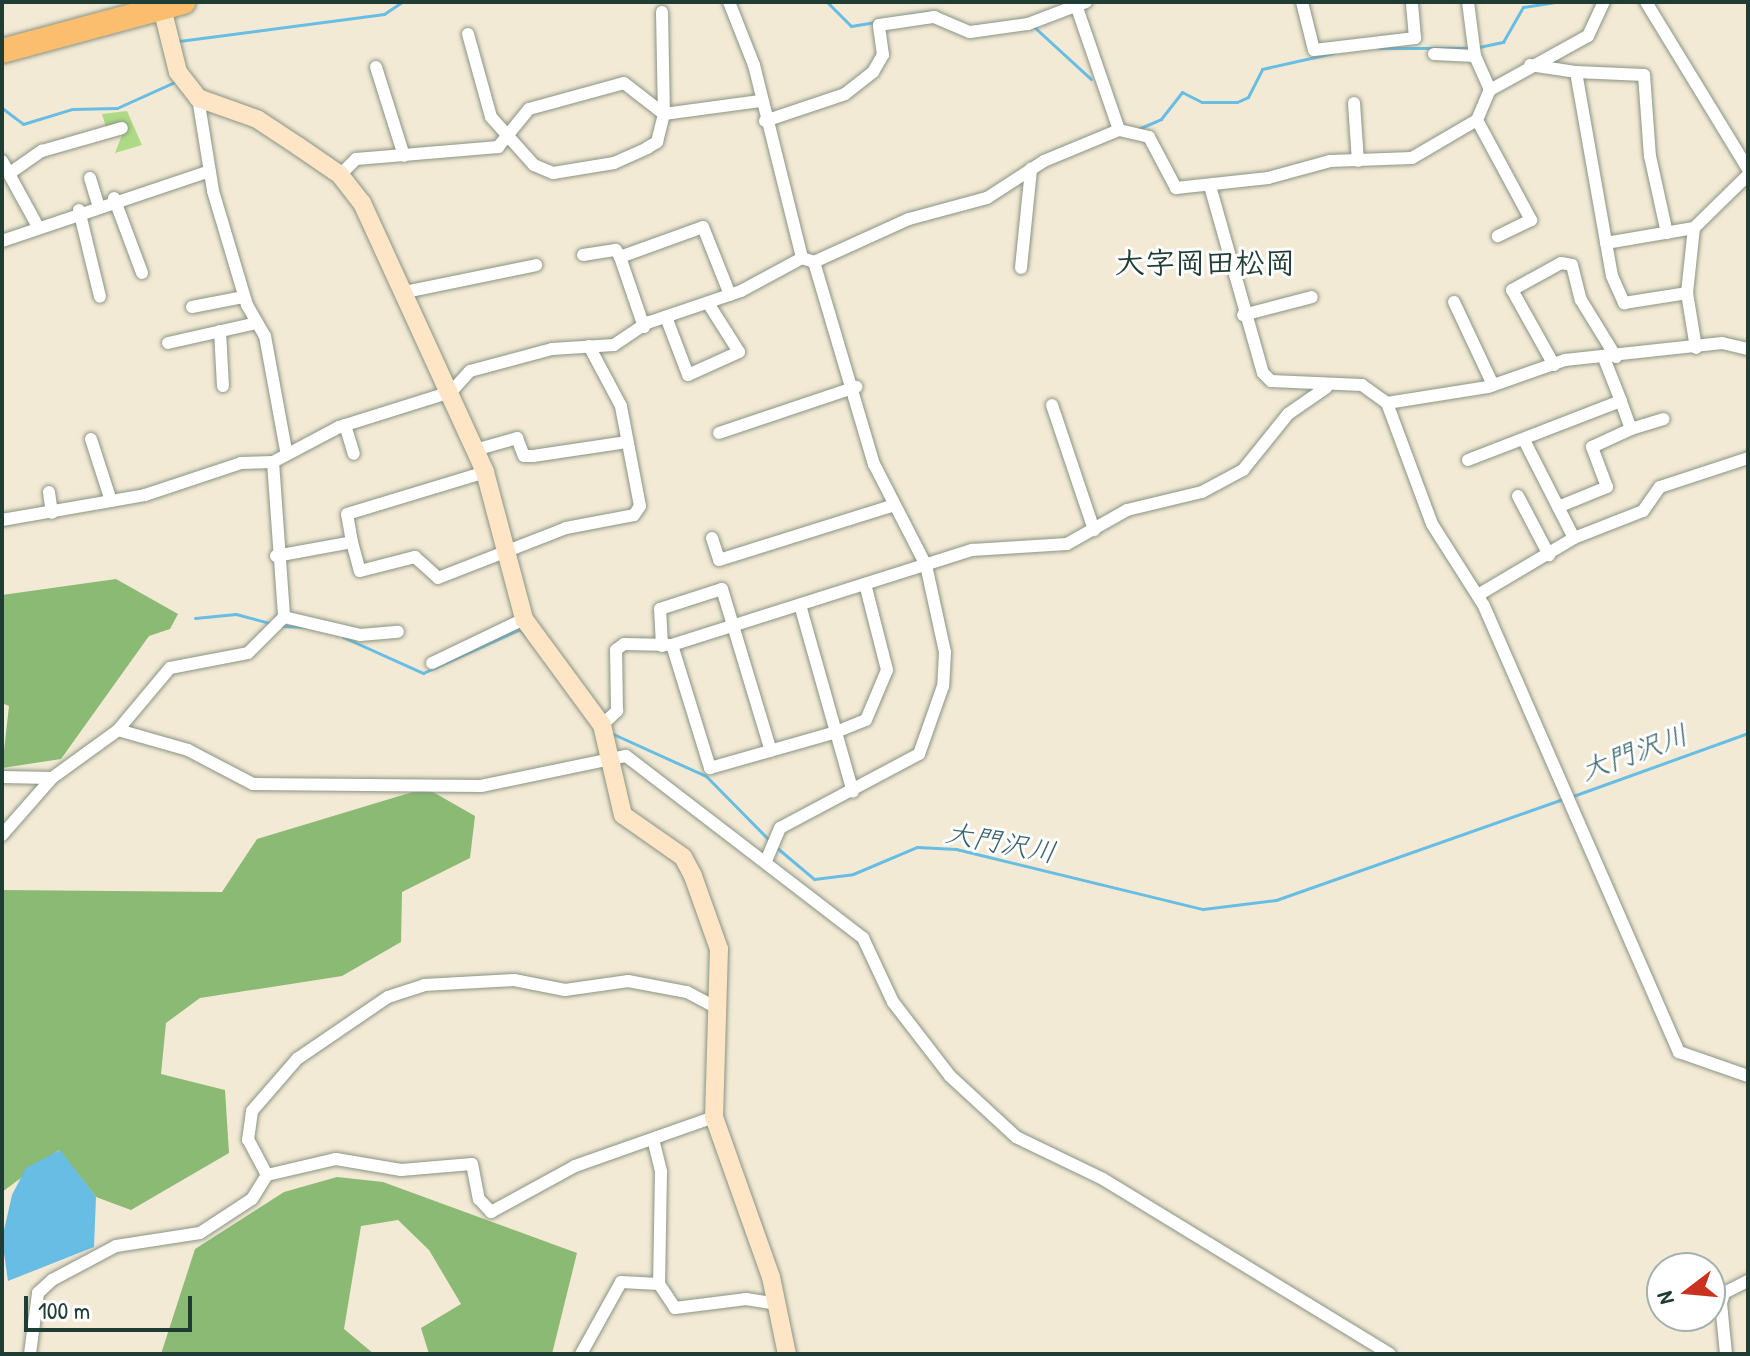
<!DOCTYPE html>
<meta charset="utf-8">
<style>
body{margin:0}
#map{position:relative;width:1750px;height:1356px;overflow:hidden;background:#f3ead5;font-family:"Patrick Hand","Klee One",sans-serif}
div>[style]{position:absolute}
[style*='--x']{left:calc(var(--x)*1px);top:calc(var(--y)*1px);width:calc(var(--w)*1px);rotate:calc(var(--a)*1deg)}
.green>*{inset:0;background:#aeda86}
.forest>*{inset:0;background:#8aba73}
.water>*{inset:0;background:#67bde4}
.stream>*{height:3px;margin:-1.5px;padding:0 1.5px;transform-origin:1.5px;border-radius:1.5px;background:#67bde4}
.roads{filter:drop-shadow(0 0 2px #899484) drop-shadow(0 0 2px #899484)}
.street>*{height:12px;margin:-6px;padding:0 6px;transform-origin:6px;border-radius:6px;background:#fff}
.secondary>*{height:18px;margin:-9px;padding:0 9px;transform-origin:9px;border-radius:9px;background:#fde5c5}
.highway>*{height:24px;margin:-12px;padding:0 12px;transform-origin:12px;border-radius:12px;background:#fabe6e}
span{translate:-50% -50%;white-space:nowrap;text-align:center;line-height:1.15;-webkit-text-stroke:6px #fff;paint-order:stroke}
.water-label{font-size:28px;color:#356369;font-style:italic}
.quarter-label{font-size:30px;color:#1f3d34;font-weight:700}
.frame{position:absolute;inset:0;border:4px solid #1f3d34;pointer-events:none}
.north{position:absolute;left:1646px;top:1252px;width:80px;height:80px;box-sizing:border-box;background:#fff;border:2px solid #a5b1ae;border-radius:50%;rotate:254deg;font-size:22px;font-weight:700;line-height:32px;text-align:center;color:#1f3d34}
.north::after{content:'';display:block;margin:auto;width:28px;height:36px;background:#c8321e;clip-path:polygon(50% 0,100% 100%,50% 72%,0 100%)}
.scale{position:absolute;left:24px;top:1296px;width:168px;height:36px;box-sizing:border-box;border:4px solid #1f3d34;border-top:0;padding-left:10px;font-size:24px;line-height:28px;white-space:nowrap;color:#1f3d34;-webkit-text-stroke:6px #fff;paint-order:stroke}
</style>
<div id="map">
<div class="green">
<i style="clip-path:polygon(127px 111px,142px 145px,115px 153px,123px 132px,106px 127px,102px 114px)"></i>
</div>
<div class="forest">
<i style="clip-path:polygon(116px 579px,178px 614px,170px 629px,149px 636px,61px 759px,2px 768px,9px 706px,2px 703px,2px 595px)"></i>
<i style="clip-path:polygon(426px 788px,475px 816px,470px 858px,402px 892px,401px 942px,342px 976px,200px 998px,166px 1023px,161px 1074px,225px 1090px,229px 1153px,131px 1210px,96px 1197px,59px 1150px,2px 1192px,2px 890px,222px 892px,257px 839px)"></i>
<i style="clip-path:polygon(337px 1177px,383px 1182px,577px 1253px,552px 1354px,429px 1354px,421px 1328px,461px 1304px,429px 1250px,398px 1220px,361px 1226px,344px 1329px,374px 1354px,161px 1354px,195px 1249px,284px 1192px)"></i>
</div>
<div class="water">
<i style="clip-path:polygon(60px 1150px,96px 1197px,94px 1247px,8px 1281px,2px 1239px,12px 1195px,26px 1168px)"></i>
</div>
<div class="stream">
<i style="--x:827;--y:2;--w:34;--a:45"></i>
<i style="--x:851;--y:26;--w:25;--a:-9"></i>
<i style="--x:903;--y:16;--w:24;--a:-9"></i>
<i style="--x:1032;--y:25;--w:80;--a:42.5"></i>
<i style="--x:975;--y:26;--w:35;--a:-8"></i>
<i style="--x:179;--y:41;--w:207;--a:-7.5"></i>
<i style="--x:384;--y:14;--w:22;--a:-34"></i>
<i style="--x:1479;--y:47;--w:25;--a:-12"></i>
<i style="--x:1503;--y:42;--w:40;--a:-60.3"></i>
<i style="--x:1523;--y:7;--w:31;--a:-9"></i>
<i style="--x:1379;--y:48;--w:92;--a:0"></i>
<i style="--x:2;--y:108;--w:26;--a:37"></i>
<i style="--x:23;--y:124;--w:51;--a:-17"></i>
<i style="--x:72;--y:109;--w:45;--a:-1.3"></i>
<i style="--x:117;--y:108;--w:66;--a:-24.2"></i>
<i style="--x:1138;--y:129;--w:25;--a:-23"></i>
<i style="--x:1161;--y:119;--w:34;--a:-52"></i>
<i style="--x:1182;--y:92;--w:22;--a:27"></i>
<i style="--x:1202;--y:102;--w:35;--a:0"></i>
<i style="--x:1237;--y:102;--w:12;--a:-24"></i>
<i style="--x:1248;--y:97;--w:31;--a:-63"></i>
<i style="--x:1262;--y:69;--w:73;--a:-12.7"></i>
<i style="--x:195;--y:618;--w:41;--a:-5.6"></i>
<i style="--x:236;--y:614;--w:38;--a:15"></i>
<i style="--x:281;--y:626;--w:24;--a:2"></i>
<i style="--x:343;--y:637;--w:88;--a:24.2"></i>
<i style="--x:423;--y:673;--w:107;--a:-24.4"></i>
<i style="--x:520;--y:629;--w:9;--a:49"></i>
<i style="--x:611;--y:733;--w:104;--a:24.4"></i>
<i style="--x:706;--y:776;--w:93;--a:45.4"></i>
<i style="--x:1573;--y:796;--w:186;--a:-19.8"></i>
<i style="--x:776;--y:847;--w:50;--a:40.1"></i>
<i style="--x:814;--y:879;--w:39;--a:-7"></i>
<i style="--x:853;--y:874;--w:69;--a:-22.9"></i>
<i style="--x:917;--y:847;--w:39;--a:3"></i>
<i style="--x:956;--y:849;--w:254;--a:13.7"></i>
<i style="--x:1203;--y:909;--w:74;--a:-7"></i>
<i style="--x:1276;--y:900;--w:307;--a:-19.4"></i>
</div>
<div class="roads">
<div class="street">
<i style="--x:729;--y:2;--w:68;--a:68.4"></i>
<i style="--x:754;--y:65;--w:199;--a:76"></i>
<i style="--x:1302;--y:2;--w:49;--a:76"></i>
<i style="--x:1314;--y:50;--w:102;--a:-6.8"></i>
<i style="--x:1415;--y:38;--w:36;--a:-95"></i>
<i style="--x:1468;--y:2;--w:54;--a:82.6"></i>
<i style="--x:1475;--y:56;--w:37;--a:66"></i>
<i style="--x:1646;--y:2;--w:196;--a:58.6"></i>
<i style="--x:1076;--y:5;--w:132;--a:71"></i>
<i style="--x:662;--y:12;--w:102;--a:88.9"></i>
<i style="--x:468;--y:34;--w:86;--a:74.5"></i>
<i style="--x:491;--y:117;--w:64;--a:48.1"></i>
<i style="--x:534;--y:165;--w:21;--a:23"></i>
<i style="--x:553;--y:173;--w:62;--a:-9.3"></i>
<i style="--x:614;--y:163;--w:36;--a:-24"></i>
<i style="--x:647;--y:148;--w:12;--a:-31"></i>
<i style="--x:657;--y:142;--w:29;--a:-76"></i>
<i style="--x:664;--y:114;--w:97;--a:-7.7"></i>
<i style="--x:1434;--y:54;--w:41;--a:2.8"></i>
<i style="--x:1530;--y:65;--w:47;--a:8.7"></i>
<i style="--x:1576;--y:72;--w:207;--a:80"></i>
<i style="--x:1612;--y:276;--w:30;--a:66"></i>
<i style="--x:1624;--y:303;--w:64;--a:-9"></i>
<i style="--x:376;--y:67;--w:93;--a:72.5"></i>
<i style="--x:1576;--y:72;--w:68;--a:2.5"></i>
<i style="--x:1644;--y:75;--w:81;--a:85.8"></i>
<i style="--x:1650;--y:156;--w:79;--a:77.6"></i>
<i style="--x:198;--y:98;--w:94;--a:80.8"></i>
<i style="--x:213;--y:191;--w:119;--a:73.4"></i>
<i style="--x:247;--y:305;--w:36;--a:60"></i>
<i style="--x:265;--y:336;--w:116;--a:79.6"></i>
<i style="--x:1354;--y:103;--w:58;--a:86.1"></i>
<i style="--x:1477;--y:120;--w:114;--a:61.6"></i>
<i style="--x:1531;--y:220;--w:37;--a:154"></i>
<i style="--x:765;--y:121;--w:84;--a:-18.6"></i>
<i style="--x:845;--y:94;--w:36;--a:-38"></i>
<i style="--x:873;--y:72;--w:20;--a:-60"></i>
<i style="--x:883;--y:55;--w:30;--a:-98"></i>
<i style="--x:879;--y:25;--w:56;--a:-8.3"></i>
<i style="--x:934;--y:17;--w:39;--a:23"></i>
<i style="--x:970;--y:32;--w:59;--a:-7.9"></i>
<i style="--x:1028;--y:24;--w:62;--a:-20.8"></i>
<i style="--x:2;--y:161;--w:73;--a:61.3"></i>
<i style="--x:10;--y:173;--w:39;--a:-35"></i>
<i style="--x:42;--y:151;--w:83;--a:-16"></i>
<i style="--x:340;--y:175;--w:23;--a:-45"></i>
<i style="--x:356;--y:159;--w:143;--a:-4.8"></i>
<i style="--x:498;--y:147;--w:49;--a:-50.8"></i>
<i style="--x:529;--y:109;--w:98;--a:-15.3"></i>
<i style="--x:624;--y:83;--w:51;--a:37.8"></i>
<i style="--x:90;--y:178;--w:27;--a:73"></i>
<i style="--x:1210;--y:186;--w:194;--a:74.2"></i>
<i style="--x:1263;--y:373;--w:11;--a:45"></i>
<i style="--x:1271;--y:381;--w:91;--a:2.5"></i>
<i style="--x:1362;--y:385;--w:31;--a:36"></i>
<i style="--x:1387;--y:403;--w:129;--a:69.6"></i>
<i style="--x:1432;--y:524;--w:97;--a:57.6"></i>
<i style="--x:1484;--y:606;--w:487;--a:66.4"></i>
<i style="--x:1679;--y:1052;--w:73;--a:19.2"></i>
<i style="--x:114;--y:198;--w:80;--a:69.5"></i>
<i style="--x:79;--y:210;--w:89;--a:76.4"></i>
<i style="--x:2;--y:241;--w:219;--a:-18.6"></i>
<i style="--x:1606;--y:243;--w:89;--a:-9.7"></i>
<i style="--x:583;--y:255;--w:33;--a:-9"></i>
<i style="--x:616;--y:250;--w:8;--a:60"></i>
<i style="--x:814;--y:262;--w:104;--a:-24.4"></i>
<i style="--x:909;--y:219;--w:81;--a:-15.1"></i>
<i style="--x:987;--y:198;--w:68;--a:-33"></i>
<i style="--x:1044;--y:161;--w:81;--a:-22.5"></i>
<i style="--x:1119;--y:130;--w:31;--a:13"></i>
<i style="--x:1149;--y:137;--w:58;--a:62.1"></i>
<i style="--x:1176;--y:188;--w:93;--a:-6.2"></i>
<i style="--x:1268;--y:178;--w:64;--a:-15.3"></i>
<i style="--x:1330;--y:161;--w:82;--a:-2.1"></i>
<i style="--x:1412;--y:158;--w:75;--a:-30.3"></i>
<i style="--x:1477;--y:120;--w:33;--a:-67"></i>
<i style="--x:1490;--y:90;--w:112;--a:-28.9"></i>
<i style="--x:1588;--y:36;--w:38;--a:-65"></i>
<i style="--x:1021;--y:268;--w:100;--a:-84.2"></i>
<i style="--x:405;--y:292;--w:134;--a:-11.6"></i>
<i style="--x:1454;--y:302;--w:92;--a:64.8"></i>
<i style="--x:192;--y:307;--w:53;--a:-10.9"></i>
<i style="--x:1243;--y:315;--w:71;--a:-14.6"></i>
<i style="--x:666;--y:317;--w:62;--a:69.2"></i>
<i style="--x:688;--y:375;--w:56;--a:-24.3"></i>
<i style="--x:739;--y:352;--w:58;--a:-122.3"></i>
<i style="--x:644;--y:327;--w:74;--a:-108.9"></i>
<i style="--x:620;--y:257;--w:88;--a:-19.9"></i>
<i style="--x:703;--y:227;--w:73;--a:68.3"></i>
<i style="--x:220;--y:331;--w:55;--a:86.9"></i>
<i style="--x:168;--y:343;--w:91;--a:-12.7"></i>
<i style="--x:1696;--y:348;--w:56;--a:-99.3"></i>
<i style="--x:1687;--y:293;--w:65;--a:-83.9"></i>
<i style="--x:1694;--y:228;--w:76;--a:-44.5"></i>
<i style="--x:1554;--y:365;--w:86;--a:-119.2"></i>
<i style="--x:1512;--y:290;--w:56;--a:-28.9"></i>
<i style="--x:1561;--y:263;--w:11;--a:10"></i>
<i style="--x:1572;--y:265;--w:36;--a:76"></i>
<i style="--x:1581;--y:300;--w:67;--a:58.4"></i>
<i style="--x:1387;--y:403;--w:102;--a:-9"></i>
<i style="--x:1488;--y:387;--w:82;--a:-19.3"></i>
<i style="--x:1565;--y:360;--w:158;--a:-6.2"></i>
<i style="--x:1722;--y:343;--w:27;--a:13"></i>
<i style="--x:1052;--y:405;--w:132;--a:71.4"></i>
<i style="--x:345;--y:425;--w:30;--a:73"></i>
<i style="--x:1631;--y:429;--w:34;--a:-17"></i>
<i style="--x:719;--y:433;--w:145;--a:-18.6"></i>
<i style="--x:91;--y:439;--w:65;--a:72.1"></i>
<i style="--x:1524;--y:440;--w:110;--a:63"></i>
<i style="--x:475;--y:450;--w:44;--a:-15.9"></i>
<i style="--x:517;--y:438;--w:19;--a:69"></i>
<i style="--x:524;--y:456;--w:9;--a:0"></i>
<i style="--x:533;--y:456;--w:95;--a:-8.5"></i>
<i style="--x:1468;--y:460;--w:164;--a:-21.1"></i>
<i style="--x:1621;--y:401;--w:46;--a:-111.6"></i>
<i style="--x:273;--y:462;--w:155;--a:85.9"></i>
<i style="--x:49;--y:492;--w:21;--a:82"></i>
<i style="--x:1518;--y:496;--w:67;--a:62.3"></i>
<i style="--x:1558;--y:507;--w:53;--a:-22.2"></i>
<i style="--x:1607;--y:487;--w:43;--a:-110.6"></i>
<i style="--x:1592;--y:447;--w:43;--a:-24.8"></i>
<i style="--x:1631;--y:429;--w:30;--a:-110"></i>
<i style="--x:2;--y:520;--w:145;--a:-9.9"></i>
<i style="--x:145;--y:495;--w:101;--a:-18.4"></i>
<i style="--x:241;--y:463;--w:32;--a:-2"></i>
<i style="--x:273;--y:462;--w:75;--a:-27.9"></i>
<i style="--x:339;--y:427;--w:117;--a:-17.4"></i>
<i style="--x:451;--y:392;--w:28;--a:-48"></i>
<i style="--x:470;--y:371;--w:85;--a:-15"></i>
<i style="--x:552;--y:349;--w:62;--a:-3.7"></i>
<i style="--x:614;--y:345;--w:40;--a:-34"></i>
<i style="--x:647;--y:323;--w:99;--a:-18.8"></i>
<i style="--x:741;--y:291;--w:69;--a:-28.4"></i>
<i style="--x:802;--y:258;--w:13;--a:18"></i>
<i style="--x:814;--y:262;--w:211;--a:73.5"></i>
<i style="--x:874;--y:464;--w:114;--a:62.8"></i>
<i style="--x:926;--y:565;--w:89;--a:77.7"></i>
<i style="--x:945;--y:652;--w:34;--a:93"></i>
<i style="--x:943;--y:686;--w:72;--a:109.4"></i>
<i style="--x:919;--y:754;--w:157;--a:152"></i>
<i style="--x:780;--y:828;--w:33;--a:113"></i>
<i style="--x:712;--y:538;--w:23;--a:72"></i>
<i style="--x:719;--y:560;--w:184;--a:-17.4"></i>
<i style="--x:352;--y:542;--w:30;--a:75"></i>
<i style="--x:360;--y:571;--w:57;--a:-14.3"></i>
<i style="--x:415;--y:557;--w:31;--a:42"></i>
<i style="--x:438;--y:578;--w:137;--a:-21.3"></i>
<i style="--x:566;--y:528;--w:69;--a:-10.8"></i>
<i style="--x:634;--y:515;--w:11;--a:-56"></i>
<i style="--x:640;--y:506;--w:102;--a:-100.8"></i>
<i style="--x:621;--y:406;--w:68;--a:-118.1"></i>
<i style="--x:276;--y:556;--w:77;--a:-10.4"></i>
<i style="--x:352;--y:542;--w:28;--a:-100"></i>
<i style="--x:347;--y:514;--w:144;--a:-16.9"></i>
<i style="--x:1478;--y:595;--w:112;--a:-30.7"></i>
<i style="--x:1574;--y:538;--w:74;--a:-21.4"></i>
<i style="--x:1643;--y:511;--w:29;--a:-55"></i>
<i style="--x:1660;--y:487;--w:93;--a:-18.2"></i>
<i style="--x:800;--y:605;--w:194;--a:74.2"></i>
<i style="--x:284;--y:617;--w:78;--a:13.3"></i>
<i style="--x:360;--y:635;--w:38;--a:-5"></i>
<i style="--x:672;--y:645;--w:129;--a:72.8"></i>
<i style="--x:710;--y:768;--w:131;--a:-15.9"></i>
<i style="--x:836;--y:732;--w:32;--a:-22"></i>
<i style="--x:866;--y:720;--w:54;--a:-67.2"></i>
<i style="--x:887;--y:670;--w:89;--a:-104.3"></i>
<i style="--x:662;--y:646;--w:37;--a:-93"></i>
<i style="--x:660;--y:609;--w:65;--a:-17.9"></i>
<i style="--x:722;--y:589;--w:169;--a:73.2"></i>
<i style="--x:432;--y:663;--w:102;--a:-25.6"></i>
<i style="--x:602;--y:725;--w:21;--a:-43"></i>
<i style="--x:617;--y:711;--w:61;--a:-90.9"></i>
<i style="--x:616;--y:650;--w:10;--a:-37"></i>
<i style="--x:624;--y:644;--w:48;--a:1.2"></i>
<i style="--x:672;--y:645;--w:315;--a:-17.6"></i>
<i style="--x:972;--y:550;--w:95;--a:-3.6"></i>
<i style="--x:1067;--y:544;--w:69;--a:-29.5"></i>
<i style="--x:1127;--y:510;--w:77;--a:-13.5"></i>
<i style="--x:1202;--y:492;--w:47;--a:-28.2"></i>
<i style="--x:1243;--y:470;--w:72;--a:-51.2"></i>
<i style="--x:1288;--y:414;--w:47;--a:-34.7"></i>
<i style="--x:118;--y:730;--w:73;--a:15.9"></i>
<i style="--x:188;--y:750;--w:73;--a:27.6"></i>
<i style="--x:253;--y:784;--w:228;--a:0.5"></i>
<i style="--x:481;--y:786;--w:148;--a:-11.7"></i>
<i style="--x:626;--y:756;--w:299;--a:37.5"></i>
<i style="--x:863;--y:938;--w:71;--a:64.9"></i>
<i style="--x:893;--y:1002;--w:93;--a:52.4"></i>
<i style="--x:950;--y:1076;--w:90;--a:42.7"></i>
<i style="--x:1016;--y:1137;--w:97;--a:25.8"></i>
<i style="--x:1103;--y:1179;--w:336;--a:31.4"></i>
<i style="--x:2;--y:777;--w:50;--a:1.1"></i>
<i style="--x:2;--y:835;--w:76;--a:-48.7"></i>
<i style="--x:52;--y:778;--w:82;--a:-36"></i>
<i style="--x:118;--y:730;--w:81;--a:-50"></i>
<i style="--x:170;--y:668;--w:79;--a:-10.9"></i>
<i style="--x:248;--y:653;--w:51;--a:-45"></i>
<i style="--x:653;--y:1139;--w:34;--a:76"></i>
<i style="--x:661;--y:1172;--w:112;--a:91"></i>
<i style="--x:267;--y:1175;--w:71;--a:-13.1"></i>
<i style="--x:336;--y:1159;--w:66;--a:9.6"></i>
<i style="--x:401;--y:1170;--w:71;--a:-4.8"></i>
<i style="--x:472;--y:1164;--w:36;--a:79"></i>
<i style="--x:479;--y:1199;--w:18;--a:47"></i>
<i style="--x:491;--y:1212;--w:96;--a:-28.7"></i>
<i style="--x:575;--y:1166;--w:147;--a:-19.4"></i>
<i style="--x:30;--y:1354;--w:62;--a:-82.5"></i>
<i style="--x:38;--y:1293;--w:19;--a:-43"></i>
<i style="--x:52;--y:1280;--w:72;--a:-28"></i>
<i style="--x:116;--y:1246;--w:85;--a:-8.8"></i>
<i style="--x:200;--y:1233;--w:62;--a:-33.2"></i>
<i style="--x:252;--y:1199;--w:28;--a:-58"></i>
<i style="--x:267;--y:1175;--w:40;--a:-118"></i>
<i style="--x:248;--y:1140;--w:29;--a:-82"></i>
<i style="--x:252;--y:1111;--w:69;--a:-49.1"></i>
<i style="--x:297;--y:1059;--w:110;--a:-34.3"></i>
<i style="--x:388;--y:997;--w:38;--a:-18"></i>
<i style="--x:424;--y:985;--w:90;--a:-3.2"></i>
<i style="--x:514;--y:980;--w:52;--a:11.1"></i>
<i style="--x:565;--y:990;--w:64;--a:-8.1"></i>
<i style="--x:628;--y:981;--w:60;--a:10.6"></i>
<i style="--x:687;--y:992;--w:34;--a:28"></i>
<i style="--x:581;--y:1354;--w:82;--a:-60.9"></i>
<i style="--x:621;--y:1282;--w:38;--a:3"></i>
<i style="--x:659;--y:1284;--w:29;--a:56"></i>
<i style="--x:675;--y:1308;--w:72;--a:-7.2"></i>
<i style="--x:746;--y:1299;--w:32;--a:9"></i>
<i style="--x:1726;--y:1354;--w:51;--a:-95.6"></i>
<i style="--x:1721;--y:1303;--w:10;--a:-73"></i>
<i style="--x:1724;--y:1293;--w:27;--a:-27"></i>
</div>
<div class="secondary">
<i style="--x:162;--y:8;--w:66;--a:76"></i>
<i style="--x:178;--y:72;--w:33;--a:52"></i>
<i style="--x:198;--y:98;--w:63;--a:19.6"></i>
<i style="--x:257;--y:119;--w:49;--a:33.4"></i>
<i style="--x:298;--y:146;--w:51;--a:34.6"></i>
<i style="--x:340;--y:175;--w:36;--a:52"></i>
<i style="--x:362;--y:203;--w:296;--a:65.4"></i>
<i style="--x:485;--y:472;--w:152;--a:75.1"></i>
<i style="--x:524;--y:619;--w:132;--a:53.7"></i>
<i style="--x:602;--y:725;--w:92;--a:76.9"></i>
<i style="--x:623;--y:815;--w:73;--a:35"></i>
<i style="--x:683;--y:857;--w:21;--a:62"></i>
<i style="--x:693;--y:876;--w:77;--a:70.4"></i>
<i style="--x:719;--y:949;--w:168;--a:91.7"></i>
<i style="--x:714;--y:1117;--w:170;--a:70.4"></i>
<i style="--x:771;--y:1277;--w:79;--a:78.3"></i>
</div>
<div class="highway">
<i style="--x:2;--y:51;--w:188;--a:-15.1"></i>
</div>
</div>
<div class="water-label">
<span style="left:1634px;top:752px;rotate:-20deg">大門沢川</span>
<span style="left:1001px;top:842px;rotate:11deg">大門沢川</span>
</div>
<div class="quarter-label">
<span style="left:1205px;top:262px">大字岡田松岡</span>
</div>
<div class="frame"></div>
<div class="north">N</div>
<div class="scale">100 m</div>
</div>
